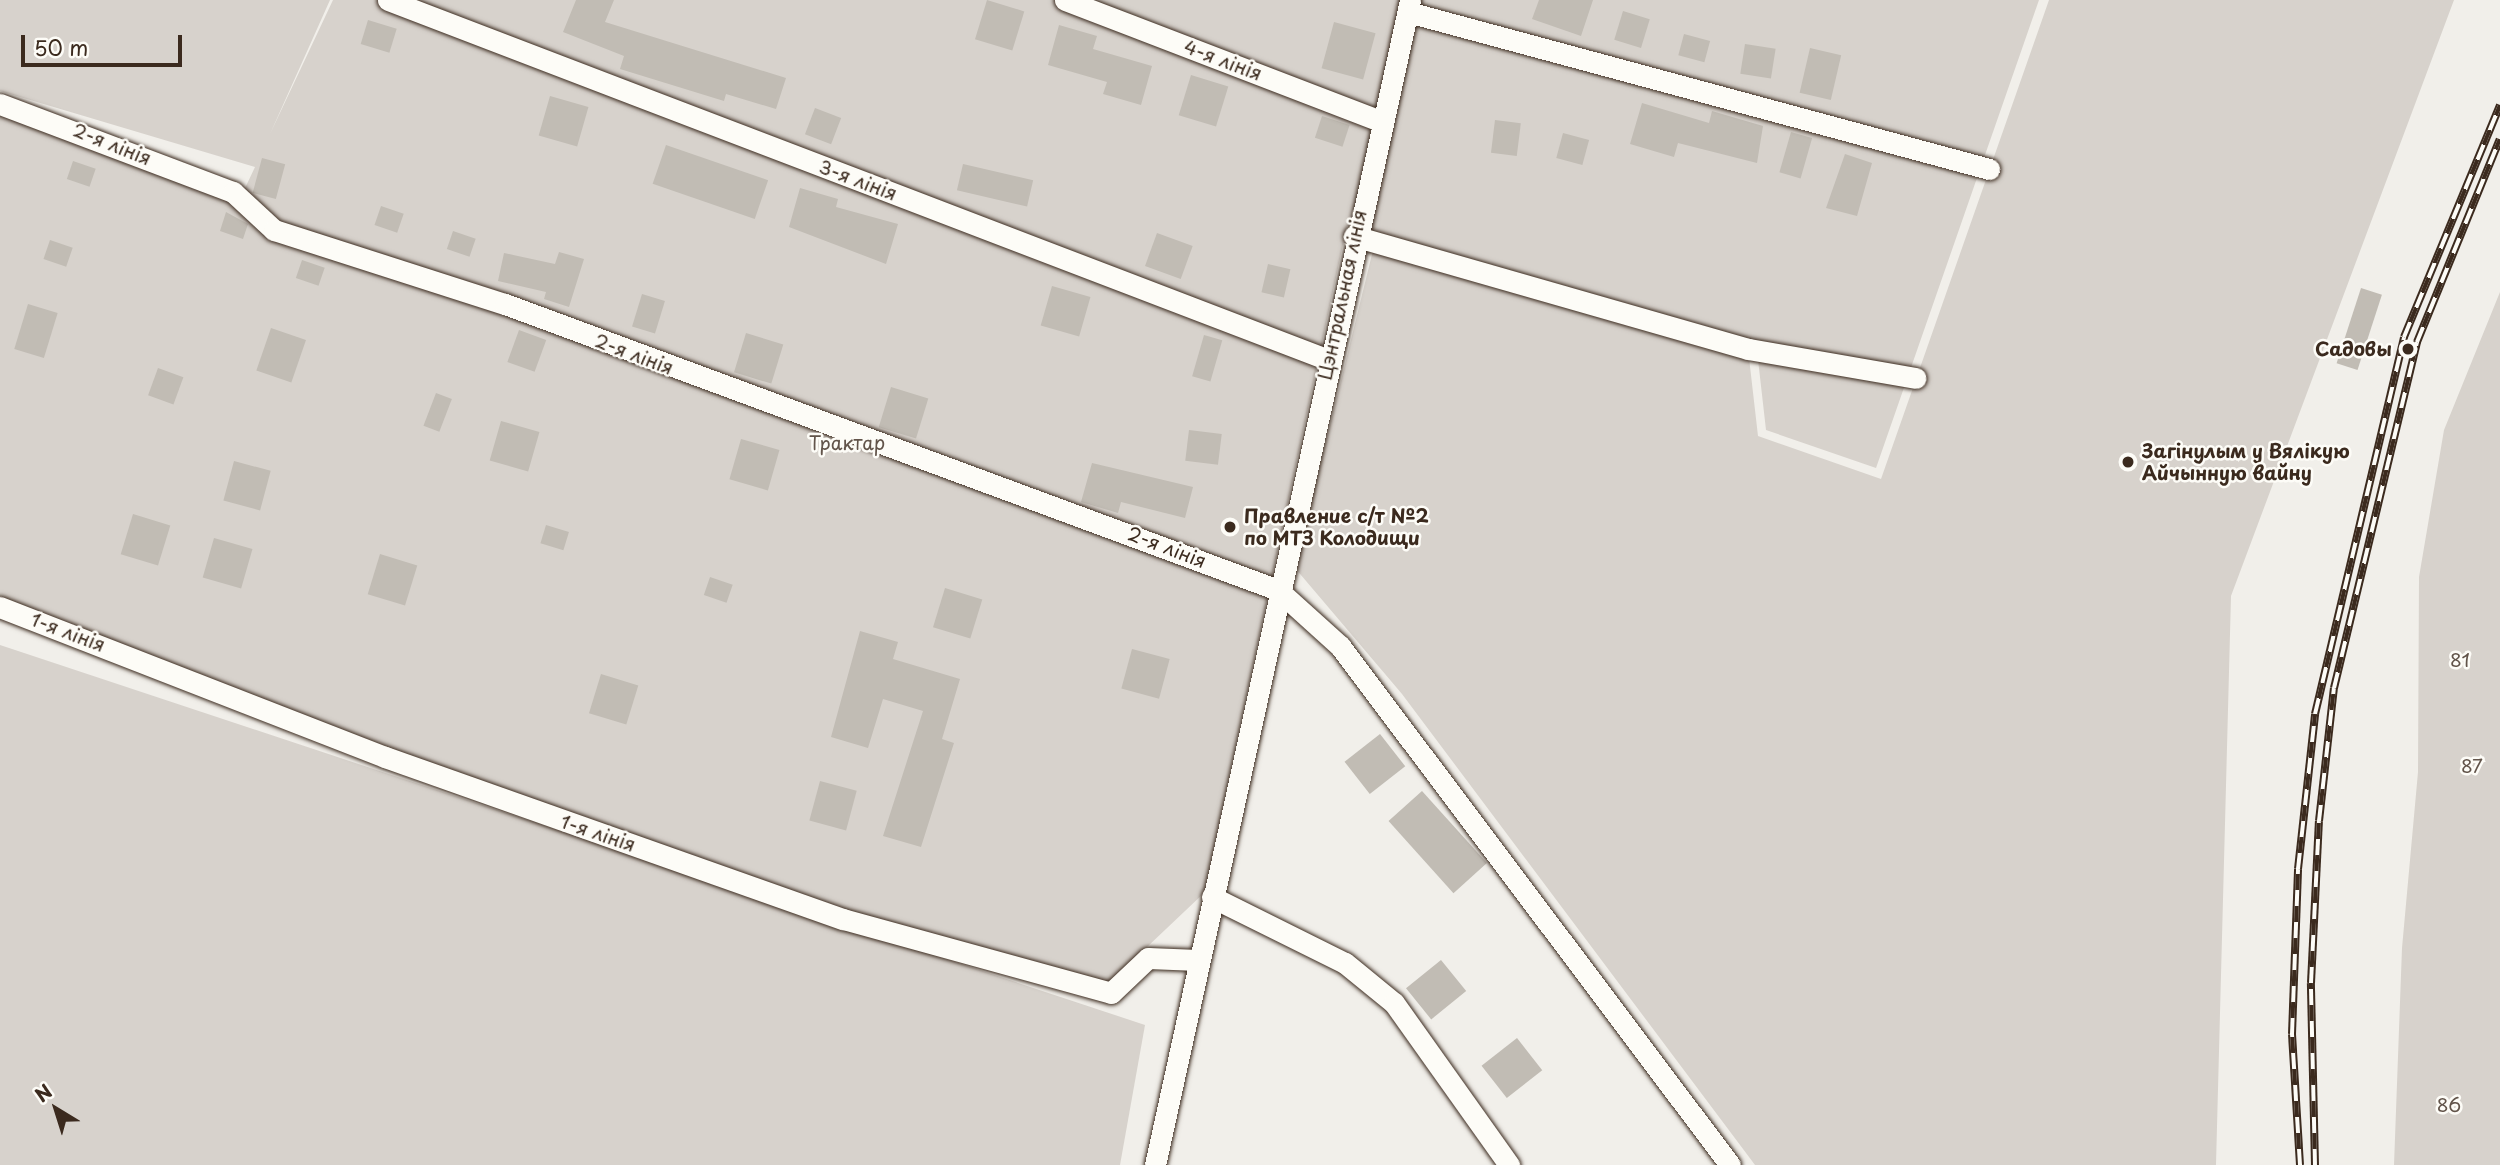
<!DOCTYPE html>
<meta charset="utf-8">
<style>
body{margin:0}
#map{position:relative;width:2500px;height:1165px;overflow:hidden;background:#f1efea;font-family:"Playpen Sans",sans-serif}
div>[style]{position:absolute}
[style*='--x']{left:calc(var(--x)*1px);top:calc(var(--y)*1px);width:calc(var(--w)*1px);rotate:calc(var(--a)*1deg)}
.green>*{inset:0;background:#d7d2cc}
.building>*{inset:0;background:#c1bcb4;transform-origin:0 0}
.roads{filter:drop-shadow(0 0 2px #3b2a1e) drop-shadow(0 0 2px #3b2a1e)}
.minor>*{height:21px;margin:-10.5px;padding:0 10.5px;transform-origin:10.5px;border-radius:10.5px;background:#fdfcf7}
.rail>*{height:8px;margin-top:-4px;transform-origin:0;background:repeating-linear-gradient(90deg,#fdfcf7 0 16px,#3b2a1e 0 32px);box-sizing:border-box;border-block:2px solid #3b2a1e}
.dots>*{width:19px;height:19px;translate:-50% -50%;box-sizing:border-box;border:4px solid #fdfcf7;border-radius:50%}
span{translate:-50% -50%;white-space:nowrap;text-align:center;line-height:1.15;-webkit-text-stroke:5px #fdfcf7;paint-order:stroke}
.street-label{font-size:19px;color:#3b2a1e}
.poi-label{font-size:19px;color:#3b2a1e;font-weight:700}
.right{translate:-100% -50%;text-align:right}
.left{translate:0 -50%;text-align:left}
.park-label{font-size:19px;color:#62544a}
.north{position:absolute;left:21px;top:1074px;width:70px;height:70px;-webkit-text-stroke:5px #fdfcf7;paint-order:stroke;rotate:322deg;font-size:19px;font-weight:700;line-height:28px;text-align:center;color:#3b2a1e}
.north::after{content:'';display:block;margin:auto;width:24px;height:32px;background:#3b2a1e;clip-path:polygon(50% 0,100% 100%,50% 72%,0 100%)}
.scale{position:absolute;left:21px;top:35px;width:161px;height:32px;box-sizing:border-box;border:4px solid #3b2a1e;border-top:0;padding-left:9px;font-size:21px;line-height:24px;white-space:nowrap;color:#3b2a1e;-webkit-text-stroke:5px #fdfcf7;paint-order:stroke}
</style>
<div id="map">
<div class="green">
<i style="clip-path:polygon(0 0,330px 0,270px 134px,333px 0,2039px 0,1876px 468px,1766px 430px,1756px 342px,1347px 226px,1204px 893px,1109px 983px,846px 911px,388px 749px,0 597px,0 113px,238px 203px,255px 167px,0 91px)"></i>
<i style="clip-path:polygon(2049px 0,2454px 0,2231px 596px,2216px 1165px,1755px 1165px,1402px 694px,1295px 568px,1375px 242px,1748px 349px,1758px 436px,1881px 479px)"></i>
<i style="clip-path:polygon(2500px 292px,2500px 1165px,2394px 1165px,2402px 948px,2418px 772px,2419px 577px,2444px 430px)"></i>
<i style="clip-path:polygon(0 645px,1145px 1025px,1120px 1165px,0 1165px)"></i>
</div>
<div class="building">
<i style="clip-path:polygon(576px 0,614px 0,605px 22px,786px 78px,776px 109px,726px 94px,724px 101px,620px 69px,624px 56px,563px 32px)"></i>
<i style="left:987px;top:0;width:39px;height:41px;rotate:17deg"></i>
<i style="clip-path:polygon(1539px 0,1593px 0,1581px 36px,1532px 19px)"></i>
<i style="left:1623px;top:11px;width:28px;height:30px;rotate:17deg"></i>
<i style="left:368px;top:20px;width:30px;height:25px;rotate:17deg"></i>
<i style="left:1334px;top:22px;width:43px;height:48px;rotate:15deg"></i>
<i style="clip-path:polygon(1059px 25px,1097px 36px,1093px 49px,1152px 66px,1141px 105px,1103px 94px,1107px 82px,1048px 65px)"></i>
<i style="left:1684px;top:34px;width:27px;height:22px;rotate:15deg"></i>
<i style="left:1745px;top:44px;width:31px;height:30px;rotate:9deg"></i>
<i style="left:1810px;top:48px;width:32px;height:46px;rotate:13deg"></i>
<i style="left:1191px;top:75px;width:39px;height:42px;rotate:17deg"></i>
<i style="left:550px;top:96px;width:40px;height:41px;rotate:16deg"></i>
<i style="clip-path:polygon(1642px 103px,1709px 123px,1712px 111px,1763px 126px,1757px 163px,1678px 143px,1674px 157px,1630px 144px)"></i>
<i style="left:815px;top:108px;width:28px;height:28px;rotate:21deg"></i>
<i style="left:1322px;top:116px;width:29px;height:23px;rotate:18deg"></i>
<i style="left:1495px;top:120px;width:26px;height:33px;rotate:7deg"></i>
<i style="left:1791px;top:132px;width:22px;height:42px;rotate:16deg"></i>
<i style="left:1563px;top:133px;width:27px;height:26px;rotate:15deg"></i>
<i style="left:666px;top:145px;width:108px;height:41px;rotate:19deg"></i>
<i style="clip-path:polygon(1845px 154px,1872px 163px,1857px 216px,1826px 208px)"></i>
<i style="left:262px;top:158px;width:24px;height:36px;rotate:15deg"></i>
<i style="left:73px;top:161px;width:24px;height:19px;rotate:19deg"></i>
<i style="left:963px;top:164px;width:72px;height:27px;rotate:13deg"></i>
<i style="clip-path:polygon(800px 188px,838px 199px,836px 207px,898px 224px,886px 264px,789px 227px)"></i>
<i style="left:381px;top:206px;width:24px;height:20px;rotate:19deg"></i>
<i style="clip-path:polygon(226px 212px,248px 224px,243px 239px,220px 231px)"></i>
<i style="left:453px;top:231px;width:24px;height:19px;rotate:19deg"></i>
<i style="left:1157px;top:233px;width:38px;height:35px;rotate:20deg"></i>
<i style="left:50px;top:240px;width:24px;height:20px;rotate:19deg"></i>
<i style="clip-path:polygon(559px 252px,584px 259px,569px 307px,544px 299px,546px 292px,498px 281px,504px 253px,555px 264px)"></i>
<i style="left:302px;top:260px;width:24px;height:19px;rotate:19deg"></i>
<i style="left:1268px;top:264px;width:23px;height:29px;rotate:13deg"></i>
<i style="left:1052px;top:286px;width:40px;height:41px;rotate:16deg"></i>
<i style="left:2361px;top:288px;width:22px;height:79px;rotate:18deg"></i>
<i style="left:642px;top:294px;width:24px;height:34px;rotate:17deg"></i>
<i style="left:28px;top:304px;width:31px;height:47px;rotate:17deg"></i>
<i style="left:271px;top:328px;width:37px;height:45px;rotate:19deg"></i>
<i style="left:519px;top:330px;width:29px;height:34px;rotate:20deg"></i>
<i style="left:746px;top:333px;width:39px;height:41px;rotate:17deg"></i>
<i style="left:1204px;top:335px;width:19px;height:43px;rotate:16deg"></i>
<i style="left:158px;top:368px;width:27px;height:29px;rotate:20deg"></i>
<i style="left:891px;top:387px;width:39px;height:42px;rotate:17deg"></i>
<i style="left:436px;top:393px;width:17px;height:35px;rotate:21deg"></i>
<i style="left:501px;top:421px;width:40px;height:41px;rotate:16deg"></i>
<i style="left:1189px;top:430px;width:33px;height:31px;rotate:7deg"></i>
<i style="left:741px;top:439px;width:40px;height:42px;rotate:16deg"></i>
<i style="left:234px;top:461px;width:38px;height:41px;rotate:15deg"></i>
<i style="clip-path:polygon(1092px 463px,1193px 487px,1185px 518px,1121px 502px,1118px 513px,1081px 502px)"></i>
<i style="left:133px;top:514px;width:39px;height:42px;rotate:17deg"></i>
<i style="left:546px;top:525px;width:24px;height:19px;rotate:17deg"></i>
<i style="left:214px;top:538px;width:40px;height:41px;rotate:16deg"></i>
<i style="left:380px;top:554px;width:39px;height:42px;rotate:17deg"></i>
<i style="left:710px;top:577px;width:24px;height:19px;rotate:19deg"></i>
<i style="left:945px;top:588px;width:39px;height:41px;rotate:17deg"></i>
<i style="clip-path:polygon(860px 631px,898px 642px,893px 659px,960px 679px,942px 739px,954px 743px,921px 847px,883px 836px,923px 711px,883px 699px,868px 748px,831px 737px)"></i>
<i style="left:1132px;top:649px;width:39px;height:41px;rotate:15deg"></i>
<i style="left:601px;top:674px;width:39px;height:41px;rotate:17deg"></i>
<i style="left:1380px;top:734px;width:41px;height:45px;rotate:52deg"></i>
<i style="left:820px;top:781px;width:38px;height:41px;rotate:15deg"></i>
<i style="left:1422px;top:791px;width:97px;height:45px;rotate:48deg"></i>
<i style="left:1441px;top:960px;width:40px;height:45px;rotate:51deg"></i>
<i style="left:1517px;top:1038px;width:41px;height:45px;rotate:52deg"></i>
</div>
<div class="roads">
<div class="minor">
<i style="--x:388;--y:0;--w:1008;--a:20.94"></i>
<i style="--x:1065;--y:0;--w:338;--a:21"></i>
<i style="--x:1408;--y:12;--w:602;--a:15.12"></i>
<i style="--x:0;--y:104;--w:249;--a:20.7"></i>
<i style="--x:233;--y:192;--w:56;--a:42.8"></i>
<i style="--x:274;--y:230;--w:243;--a:17.8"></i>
<i style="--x:505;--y:304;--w:824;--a:20.3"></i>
<i style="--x:1278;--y:590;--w:84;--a:42.1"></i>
<i style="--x:1340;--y:646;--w:649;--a:53.08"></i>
<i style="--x:1354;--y:236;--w:410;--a:16"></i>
<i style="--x:1748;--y:349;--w:170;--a:9.8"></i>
<i style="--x:0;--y:607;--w:413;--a:21.3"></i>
<i style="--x:385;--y:757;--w:486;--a:19.5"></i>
<i style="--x:843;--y:919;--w:278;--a:15.4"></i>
<i style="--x:1111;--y:993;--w:51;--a:-43.4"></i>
<i style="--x:1148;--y:958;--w:50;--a:2.3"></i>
<i style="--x:1212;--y:897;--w:148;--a:26.4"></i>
<i style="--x:1345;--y:963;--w:63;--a:39.2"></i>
<i style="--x:1394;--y:1003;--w:199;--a:54.6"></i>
<i style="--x:1155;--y:1165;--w:1193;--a:-77.65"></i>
</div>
</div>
<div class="rail">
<i style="--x:2300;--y:1165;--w:131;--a:-93.5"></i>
<i style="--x:2292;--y:1034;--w:165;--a:-87.9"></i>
<i style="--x:2298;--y:869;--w:156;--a:-83.7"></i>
<i style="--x:2315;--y:714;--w:387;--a:-76.7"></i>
<i style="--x:2404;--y:337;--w:251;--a:-67.5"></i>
<i style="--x:2315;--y:1165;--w:182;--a:-91.3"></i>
<i style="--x:2311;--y:983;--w:162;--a:-87.2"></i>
<i style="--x:2319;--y:821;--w:134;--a:-83.6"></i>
<i style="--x:2334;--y:688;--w:356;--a:-76.5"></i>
<i style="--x:2417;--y:342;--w:219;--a:-67.8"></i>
</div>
<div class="dots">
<i style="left:2408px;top:349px;background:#3b2a1e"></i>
<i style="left:2128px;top:462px;background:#3b2a1e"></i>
<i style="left:1230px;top:527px;background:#3b2a1e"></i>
</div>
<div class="street-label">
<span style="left:1223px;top:60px;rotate:21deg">4-я лінія</span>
<span style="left:112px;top:144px;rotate:22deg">2-я лінія</span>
<span style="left:858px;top:180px;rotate:21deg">3-я лінія</span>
<span style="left:1342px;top:295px;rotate:-78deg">Цэнтральная лінія</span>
<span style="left:634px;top:354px;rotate:21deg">2-я лінія</span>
<span style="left:1167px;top:547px;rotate:21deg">2-я лінія</span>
<span style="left:68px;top:632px;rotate:21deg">1-я лінія</span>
<span style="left:598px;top:833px;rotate:19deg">1-я лінія</span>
</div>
<div class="poi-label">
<span class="right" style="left:2392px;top:349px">Садовы</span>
<span class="left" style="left:2142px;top:462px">Загінулым у Вялікую<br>Айчынную вайну</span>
<span class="left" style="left:1244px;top:527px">Правление с/т №2<br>по МТЗ Колодищи</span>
</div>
<div class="park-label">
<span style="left:847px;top:443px">Трактар</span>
<span style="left:2460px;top:660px">81</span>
<span style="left:2472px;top:766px">87</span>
<span style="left:2449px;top:1105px">86</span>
</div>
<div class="north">N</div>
<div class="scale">50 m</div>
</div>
